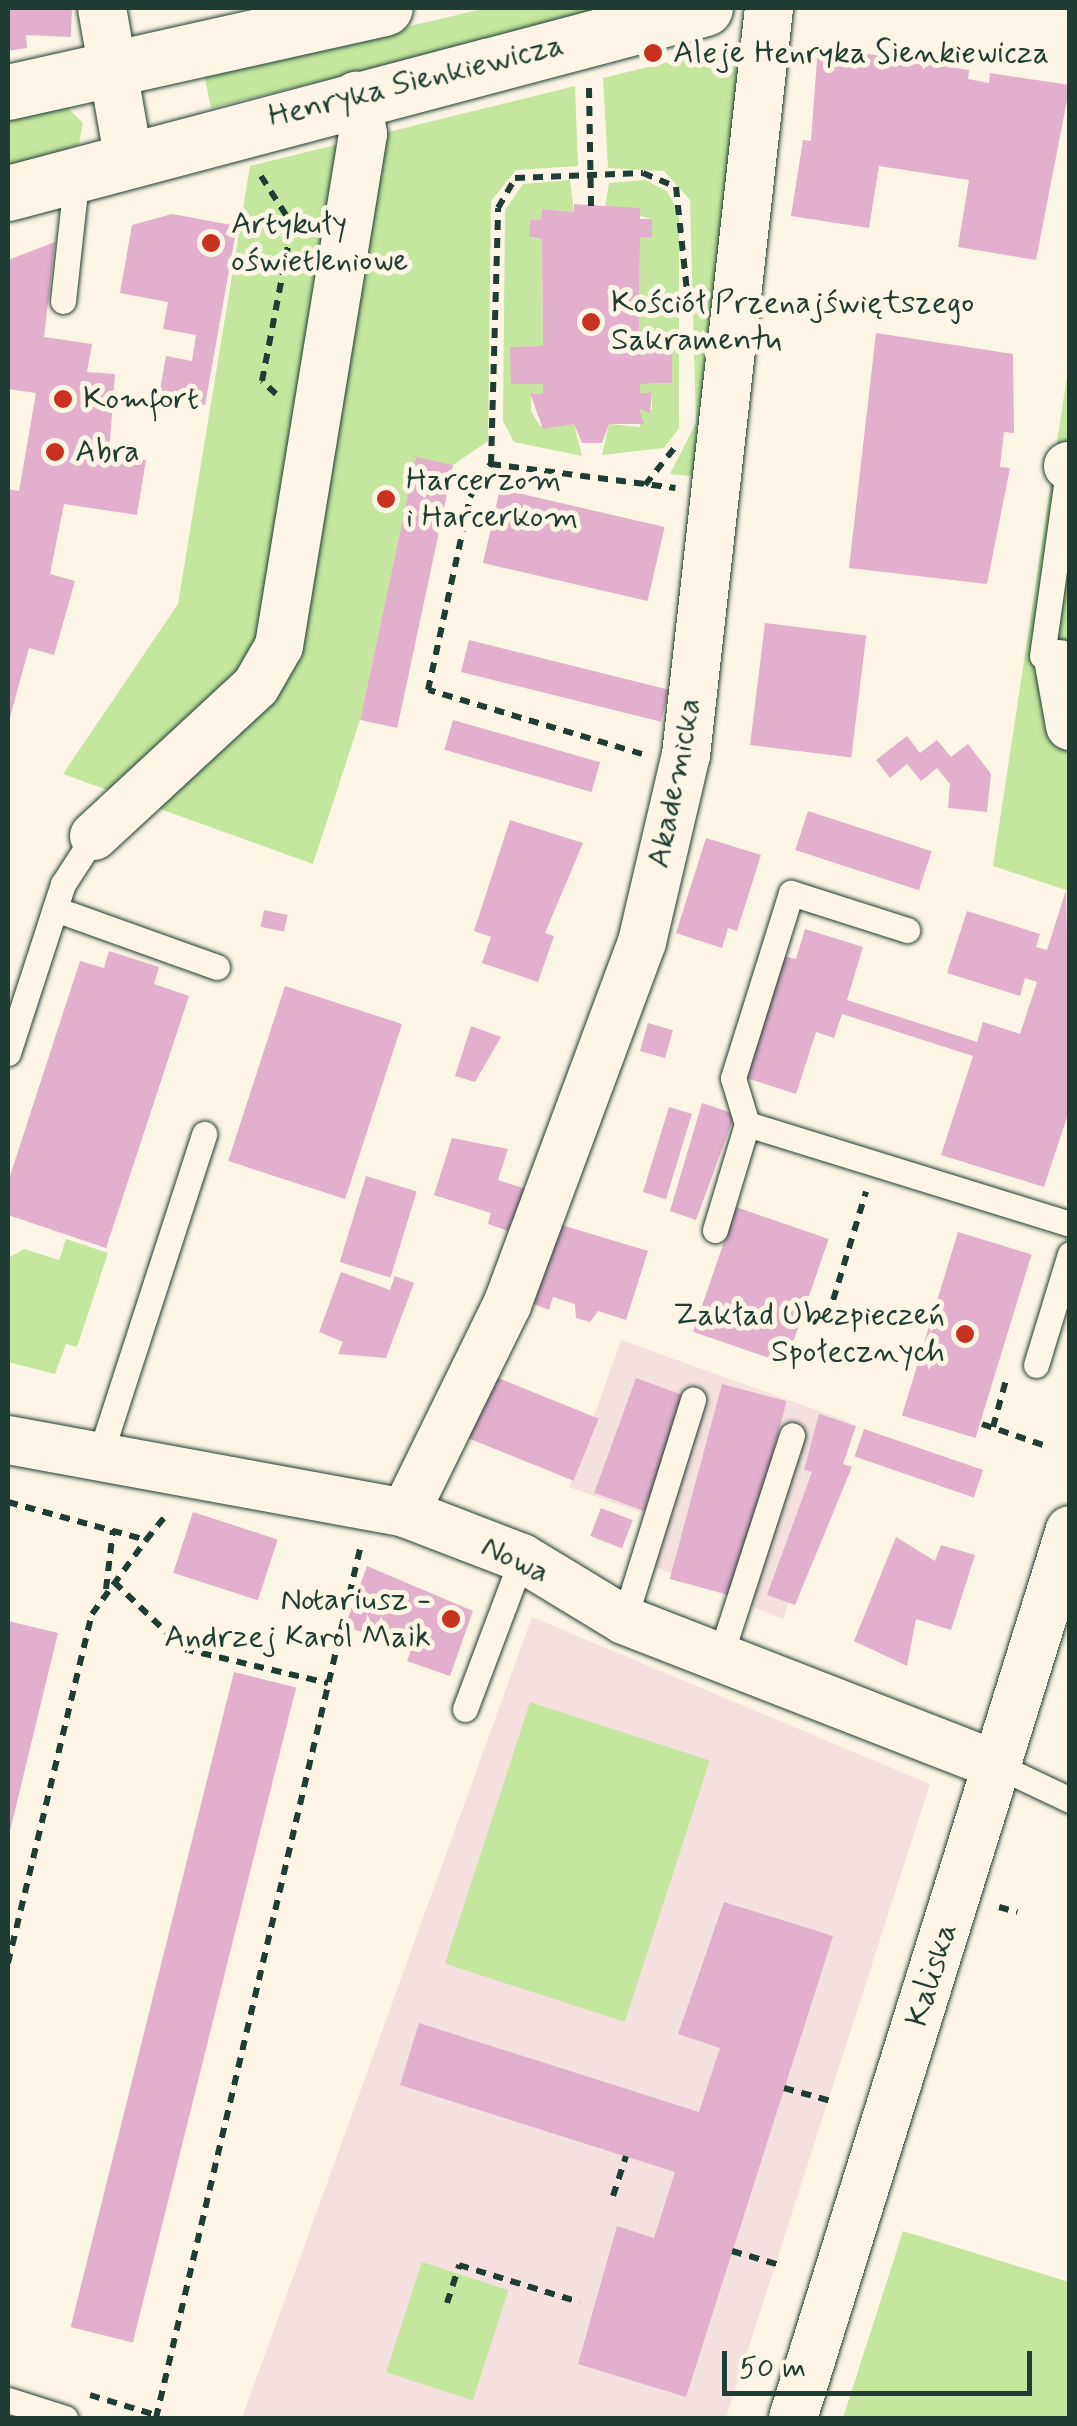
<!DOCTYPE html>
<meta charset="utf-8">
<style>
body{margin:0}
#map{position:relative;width:1077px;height:2426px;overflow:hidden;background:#fcf5e5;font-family:Mynerve,sans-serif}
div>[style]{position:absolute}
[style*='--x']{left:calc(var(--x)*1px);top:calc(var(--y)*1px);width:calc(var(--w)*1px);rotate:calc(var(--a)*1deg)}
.built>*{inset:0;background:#f4e0de}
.green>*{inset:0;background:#c4e69f;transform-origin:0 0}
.building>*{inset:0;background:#e2afcc;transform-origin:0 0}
.path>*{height:6px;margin-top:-3px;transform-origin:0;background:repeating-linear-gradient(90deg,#1f3d34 0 10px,transparent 0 18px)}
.roads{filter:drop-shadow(0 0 2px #1f3d34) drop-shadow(0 0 2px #1f3d34)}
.lane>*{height:25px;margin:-12.5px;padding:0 12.5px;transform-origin:12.5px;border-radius:12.5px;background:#fcf5e5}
.street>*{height:48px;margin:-24px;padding:0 24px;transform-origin:24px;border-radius:24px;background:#fcf5e5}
.secondary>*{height:55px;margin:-27.5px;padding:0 27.5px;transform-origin:27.5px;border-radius:27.5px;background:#fcf5e5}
.dots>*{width:28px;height:28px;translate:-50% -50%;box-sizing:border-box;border:5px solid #fcf5e5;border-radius:50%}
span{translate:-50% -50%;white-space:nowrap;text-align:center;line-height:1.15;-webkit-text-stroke:10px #fcf5e5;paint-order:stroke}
.poi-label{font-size:32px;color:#1f3d34}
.left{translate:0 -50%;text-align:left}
.right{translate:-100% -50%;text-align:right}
.street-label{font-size:32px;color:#1f3d34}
.frame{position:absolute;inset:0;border:10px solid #1f3d34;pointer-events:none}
.scale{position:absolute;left:722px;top:2351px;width:310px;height:45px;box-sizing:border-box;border:5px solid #1f3d34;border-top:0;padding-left:12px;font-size:30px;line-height:35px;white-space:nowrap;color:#1f3d34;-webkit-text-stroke:8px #fcf5e5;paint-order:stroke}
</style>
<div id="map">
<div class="built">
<i style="clip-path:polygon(621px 1340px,850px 1422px,783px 1619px,631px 1557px,645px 1514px,569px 1487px)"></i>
<i style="clip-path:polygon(532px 1617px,930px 1784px,726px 2418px,242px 2418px)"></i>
</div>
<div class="green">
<i style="clip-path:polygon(487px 8px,616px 8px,211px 108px,204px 74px)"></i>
<i style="clip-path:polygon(754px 41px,702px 477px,670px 474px,696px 423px,690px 200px,664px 171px,608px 168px,603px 78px)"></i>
<i style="clip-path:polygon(575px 86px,578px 166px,516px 170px,491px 201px,488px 441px,453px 465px,416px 458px,360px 720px,313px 864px,63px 774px,178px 604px,250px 166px)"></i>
<i style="clip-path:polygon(65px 105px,83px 123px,79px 144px,8px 170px,8px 117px)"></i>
<i style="clip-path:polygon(570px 180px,574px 212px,542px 209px,542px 219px,530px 220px,530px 238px,542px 239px,543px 346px,511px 347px,511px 384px,543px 384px,543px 394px,531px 393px,531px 411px,540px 426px,574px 424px,582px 456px,514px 442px,503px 421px,505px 210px,523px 184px)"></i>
<i style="clip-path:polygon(645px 180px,667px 191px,679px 213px,679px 428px,664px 448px,602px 455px,609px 424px,640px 427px,639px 409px,652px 410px,652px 392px,640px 393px,640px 384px,672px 383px,671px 344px,639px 346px,640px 237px,651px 237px,651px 219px,605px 206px,609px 183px)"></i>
<i style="clip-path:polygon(1069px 363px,1069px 891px,993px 866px)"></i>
<i style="clip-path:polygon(66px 1239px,108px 1253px,77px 1347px,66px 1344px,55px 1374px,8px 1362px,8px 1258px,24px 1249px,59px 1260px)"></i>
<i style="left:530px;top:1702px;width:189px;height:275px;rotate:18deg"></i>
<i style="clip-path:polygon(903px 2231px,1069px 2282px,1069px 2418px,843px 2418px)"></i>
<i style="left:422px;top:2262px;width:91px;height:116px;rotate:18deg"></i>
</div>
<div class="building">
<i style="clip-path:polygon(8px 8px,72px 8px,71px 37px,26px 35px,27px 48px,8px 51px)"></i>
<i style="clip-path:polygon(818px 46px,969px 70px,968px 79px,989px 83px,990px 73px,1070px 85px,1036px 260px,958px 247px,969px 180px,879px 166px,869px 228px,791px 216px,803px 140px,811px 141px)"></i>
<i style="clip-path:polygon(574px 204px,640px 208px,640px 219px,652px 219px,652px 237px,640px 237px,639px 346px,672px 345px,672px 383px,640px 384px,640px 393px,652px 392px,650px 413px,639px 409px,644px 424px,609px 424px,602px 443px,582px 443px,574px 424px,543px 429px,530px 393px,543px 394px,543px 384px,511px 384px,510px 347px,543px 346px,542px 239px,529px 237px,530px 220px,542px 219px,542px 209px,574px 212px)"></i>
<i style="clip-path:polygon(172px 214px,237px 226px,205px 405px,159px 396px,166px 356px,192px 361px,196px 335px,163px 329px,168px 302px,120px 293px,132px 225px)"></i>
<i style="clip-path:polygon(55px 242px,44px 337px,92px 344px,87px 372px,115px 374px,109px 454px,146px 460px,137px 515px,64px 504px,50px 574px,75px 581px,54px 655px,29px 648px,9px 721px,8px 489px,19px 491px,36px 393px,8px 389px,8px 260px)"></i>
<i style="clip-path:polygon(876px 333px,1013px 354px,1014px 433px,1004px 432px,1000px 467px,1010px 468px,987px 584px,849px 568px)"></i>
<i style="left:416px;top:457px;width:38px;height:269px;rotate:12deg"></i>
<i style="left:500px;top:489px;width:169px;height:76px;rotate:13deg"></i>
<i style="left:765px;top:623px;width:102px;height:123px;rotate:7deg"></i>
<i style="left:469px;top:640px;width:206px;height:33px;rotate:14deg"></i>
<i style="left:453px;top:720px;width:153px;height:31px;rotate:16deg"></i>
<i style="clip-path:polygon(907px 736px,920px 753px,937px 740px,951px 757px,968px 744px,991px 774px,987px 812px,948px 808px,950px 784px,937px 768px,921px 781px,907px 764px,890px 778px,876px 760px)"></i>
<i style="left:808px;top:811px;width:130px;height:41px;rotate:18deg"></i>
<i style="clip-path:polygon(510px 820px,583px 843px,545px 933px,554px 936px,538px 982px,482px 963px,491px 937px,474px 931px)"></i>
<i style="clip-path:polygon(706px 838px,761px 855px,737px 931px,728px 928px,722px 948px,676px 933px)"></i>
<i style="clip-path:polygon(1066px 890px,1070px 1108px,1044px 1187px,941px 1155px,973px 1056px,842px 1014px,834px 1038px,816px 1032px,796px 1094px,743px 1077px,782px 956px,796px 959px,805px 929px,863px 947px,847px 1000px,977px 1042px,983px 1022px,1020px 1034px,1037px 982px,1025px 978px,1020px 996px,947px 973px,967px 911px,1040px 934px,1036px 947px,1047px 950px)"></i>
<i style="left:264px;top:910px;width:24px;height:17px;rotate:12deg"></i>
<i style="clip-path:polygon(109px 951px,159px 967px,154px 984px,189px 996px,106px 1248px,8px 1215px,8px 1182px,80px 961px,104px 968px)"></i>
<i style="left:285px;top:986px;width:123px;height:184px;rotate:18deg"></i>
<i style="left:648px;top:1023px;width:26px;height:29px;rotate:16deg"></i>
<i style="clip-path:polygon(471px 1026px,501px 1037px,475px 1082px,455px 1076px)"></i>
<i style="clip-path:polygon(702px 1103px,735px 1114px,696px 1220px,670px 1211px)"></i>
<i style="left:669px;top:1107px;width:24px;height:89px;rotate:17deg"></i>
<i style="clip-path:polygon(452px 1138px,508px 1149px,498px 1180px,532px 1191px,522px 1222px,512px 1219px,508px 1231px,488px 1224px,491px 1213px,434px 1195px)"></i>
<i style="left:366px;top:1176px;width:53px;height:90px;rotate:17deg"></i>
<i style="left:736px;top:1207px;width:98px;height:132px;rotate:19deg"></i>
<i style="clip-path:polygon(548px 1221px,648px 1251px,626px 1320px,598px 1311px,590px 1322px,576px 1318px,575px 1304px,553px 1297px,549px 1310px,531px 1303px)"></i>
<i style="left:958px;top:1232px;width:77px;height:192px;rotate:17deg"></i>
<i style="clip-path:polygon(341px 1272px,390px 1290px,395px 1276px,414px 1283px,386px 1358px,338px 1354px,343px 1342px,319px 1332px)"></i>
<i style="left:493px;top:1376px;width:114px;height:67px;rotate:22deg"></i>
<i style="left:636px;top:1378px;width:53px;height:122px;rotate:20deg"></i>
<i style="left:722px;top:1384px;width:67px;height:202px;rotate:15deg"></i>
<i style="clip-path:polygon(819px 1414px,856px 1426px,843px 1464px,852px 1467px,795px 1605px,767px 1595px,812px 1472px,804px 1470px)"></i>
<i style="left:864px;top:1429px;width:126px;height:29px;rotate:19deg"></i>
<i style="left:601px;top:1508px;width:34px;height:30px;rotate:21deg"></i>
<i style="left:193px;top:1512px;width:89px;height:64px;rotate:18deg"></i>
<i style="clip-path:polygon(896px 1537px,935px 1561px,941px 1545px,975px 1555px,951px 1630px,916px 1619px,907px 1666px,854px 1641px)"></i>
<i style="clip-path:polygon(367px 1566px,473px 1611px,450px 1676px,407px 1661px,411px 1650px,345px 1626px)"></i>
<i style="clip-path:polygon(8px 1621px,58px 1633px,9px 1835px,8px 1835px)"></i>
<i style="left:234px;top:1672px;width:64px;height:675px;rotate:14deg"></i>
<i style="clip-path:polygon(724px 1902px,833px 1936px,686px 2397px,578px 2364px,617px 2226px,654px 2238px,675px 2172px,400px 2085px,419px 2023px,699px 2112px,720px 2048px,678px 2034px)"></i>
</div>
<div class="path">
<i style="--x:589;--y:88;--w:120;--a:89"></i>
<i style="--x:261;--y:176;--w:72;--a:57.4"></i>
<i style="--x:276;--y:394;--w:19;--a:-137"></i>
<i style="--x:262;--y:381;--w:159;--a:-79.1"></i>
<i style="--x:491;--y:464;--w:256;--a:-88.4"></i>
<i style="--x:498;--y:208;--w:34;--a:-60"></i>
<i style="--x:515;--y:178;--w:128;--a:-2.2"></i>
<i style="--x:643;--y:173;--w:36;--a:23"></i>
<i style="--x:676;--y:187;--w:116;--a:84"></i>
<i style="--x:645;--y:485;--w:50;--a:-51.5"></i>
<i style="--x:642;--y:754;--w:223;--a:-163.3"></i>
<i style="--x:428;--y:690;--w:198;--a:-77.7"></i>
<i style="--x:470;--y:497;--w:39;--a:-58"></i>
<i style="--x:491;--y:464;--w:186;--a:7.4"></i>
<i style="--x:828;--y:1317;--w:131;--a:-73.1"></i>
<i style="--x:982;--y:1424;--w:68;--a:19"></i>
<i style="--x:993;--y:1427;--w:49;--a:-74.5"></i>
<i style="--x:8;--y:1502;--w:143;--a:15.4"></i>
<i style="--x:146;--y:1540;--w:33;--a:-51"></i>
<i style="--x:114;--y:1582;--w:97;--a:43.7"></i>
<i style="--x:184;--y:1649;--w:148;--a:13.3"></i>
<i style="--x:106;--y:1589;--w:59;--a:-83.2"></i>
<i style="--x:999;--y:1907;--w:19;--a:16"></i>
<i style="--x:8;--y:1963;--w:359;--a:-76.5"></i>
<i style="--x:92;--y:1614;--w:92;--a:-53.9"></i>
<i style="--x:784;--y:2088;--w:52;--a:15.6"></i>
<i style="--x:613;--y:2196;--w:42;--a:-72"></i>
<i style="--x:732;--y:2251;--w:53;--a:16.4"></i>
<i style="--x:447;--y:2303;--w:40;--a:-72"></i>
<i style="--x:459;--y:2265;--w:126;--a:17.1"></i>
<i style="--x:90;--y:2395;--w:69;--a:16.9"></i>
<i style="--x:156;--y:2418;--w:893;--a:-76.79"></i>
</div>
<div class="roads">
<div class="lane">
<i style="--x:63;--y:301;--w:102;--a:-83.8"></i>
<i style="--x:74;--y:200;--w:28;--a:-109"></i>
<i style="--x:1042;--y:656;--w:201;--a:-82"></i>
<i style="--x:55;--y:909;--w:172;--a:19.7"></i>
<i style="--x:8;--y:1053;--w:178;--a:-72"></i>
<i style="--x:63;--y:884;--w:57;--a:-57.1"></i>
<i style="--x:747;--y:1124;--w:48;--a:-106.9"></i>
<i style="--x:733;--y:1078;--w:194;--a:-72.6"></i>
<i style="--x:791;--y:893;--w:122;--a:17.7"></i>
<i style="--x:715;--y:1230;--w:111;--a:-73.2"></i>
<i style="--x:747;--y:1124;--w:338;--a:17.2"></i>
<i style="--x:1036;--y:1365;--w:116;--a:-73"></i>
<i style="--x:98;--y:1461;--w:344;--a:-72"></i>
<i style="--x:624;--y:1620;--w:231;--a:-72.6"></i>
<i style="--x:720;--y:1657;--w:233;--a:-72"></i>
<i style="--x:465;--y:1709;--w:161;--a:-69.3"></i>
<i style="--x:996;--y:1765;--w:82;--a:25.3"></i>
<i style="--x:8;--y:2400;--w:60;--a:17.5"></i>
</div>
<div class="street">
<i style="--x:102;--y:8;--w:149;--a:80"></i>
<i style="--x:1068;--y:466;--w:2;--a:27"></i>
<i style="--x:1059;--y:664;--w:63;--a:79.9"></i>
<i style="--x:94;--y:836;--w:221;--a:-42.8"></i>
<i style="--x:256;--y:686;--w:46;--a:-60.1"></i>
<i style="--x:279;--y:646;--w:519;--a:-80.68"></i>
<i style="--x:363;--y:134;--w:39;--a:-100"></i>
<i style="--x:8;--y:1440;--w:404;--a:10.4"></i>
<i style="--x:405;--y:1513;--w:125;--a:21"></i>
<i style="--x:522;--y:1558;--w:119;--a:31.3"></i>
<i style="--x:624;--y:1620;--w:399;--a:21.3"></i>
<i style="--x:405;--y:1513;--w:232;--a:-63.9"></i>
<i style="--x:507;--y:1305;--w:387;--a:-69.6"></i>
<i style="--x:642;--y:942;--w:192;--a:-76.8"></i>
<i style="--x:686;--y:755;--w:752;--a:-83.66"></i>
<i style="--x:793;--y:2418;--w:930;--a:-72.68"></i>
</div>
<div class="secondary">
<i style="--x:8;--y:92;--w:386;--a:-12.6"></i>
<i style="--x:8;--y:193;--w:721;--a:-14.86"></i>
</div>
</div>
<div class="dots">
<i style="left:653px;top:53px;background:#c8321e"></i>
<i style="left:211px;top:243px;background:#c8321e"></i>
<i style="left:591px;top:322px;background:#c8321e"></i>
<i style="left:63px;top:399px;background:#c8321e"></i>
<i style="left:55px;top:452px;background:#c8321e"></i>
<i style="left:386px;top:499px;background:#c8321e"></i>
<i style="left:965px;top:1334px;background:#c8321e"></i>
<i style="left:451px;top:1619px;background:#c8321e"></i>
</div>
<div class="poi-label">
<span class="left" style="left:673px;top:53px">Aleje Henryka Sienkiewicza</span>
<span class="left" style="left:231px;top:243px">Artykuły<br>oświetleniowe</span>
<span class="left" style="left:611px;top:322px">Kościół Przenajświętszego<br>Sakramentu</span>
<span class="left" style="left:83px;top:399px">Komfort</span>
<span class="left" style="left:75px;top:452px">Abra</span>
<span class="left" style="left:406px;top:499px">Harcerzom<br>i Harcerkom</span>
<span class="right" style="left:945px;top:1334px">Zakład Ubezpieczeń<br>Społecznych</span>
<span class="right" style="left:431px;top:1619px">Notariusz -<br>Andrzej Karol Maik</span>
</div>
<div class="street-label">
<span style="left:416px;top:81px;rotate:-14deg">Henryka Sienkiewicza</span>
<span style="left:675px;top:783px;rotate:-79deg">Akademicka</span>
<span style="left:515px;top:1560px;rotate:26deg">Nowa</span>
<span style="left:932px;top:1975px;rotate:-73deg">Kaliska</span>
</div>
<div class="frame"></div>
<div class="scale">50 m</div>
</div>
